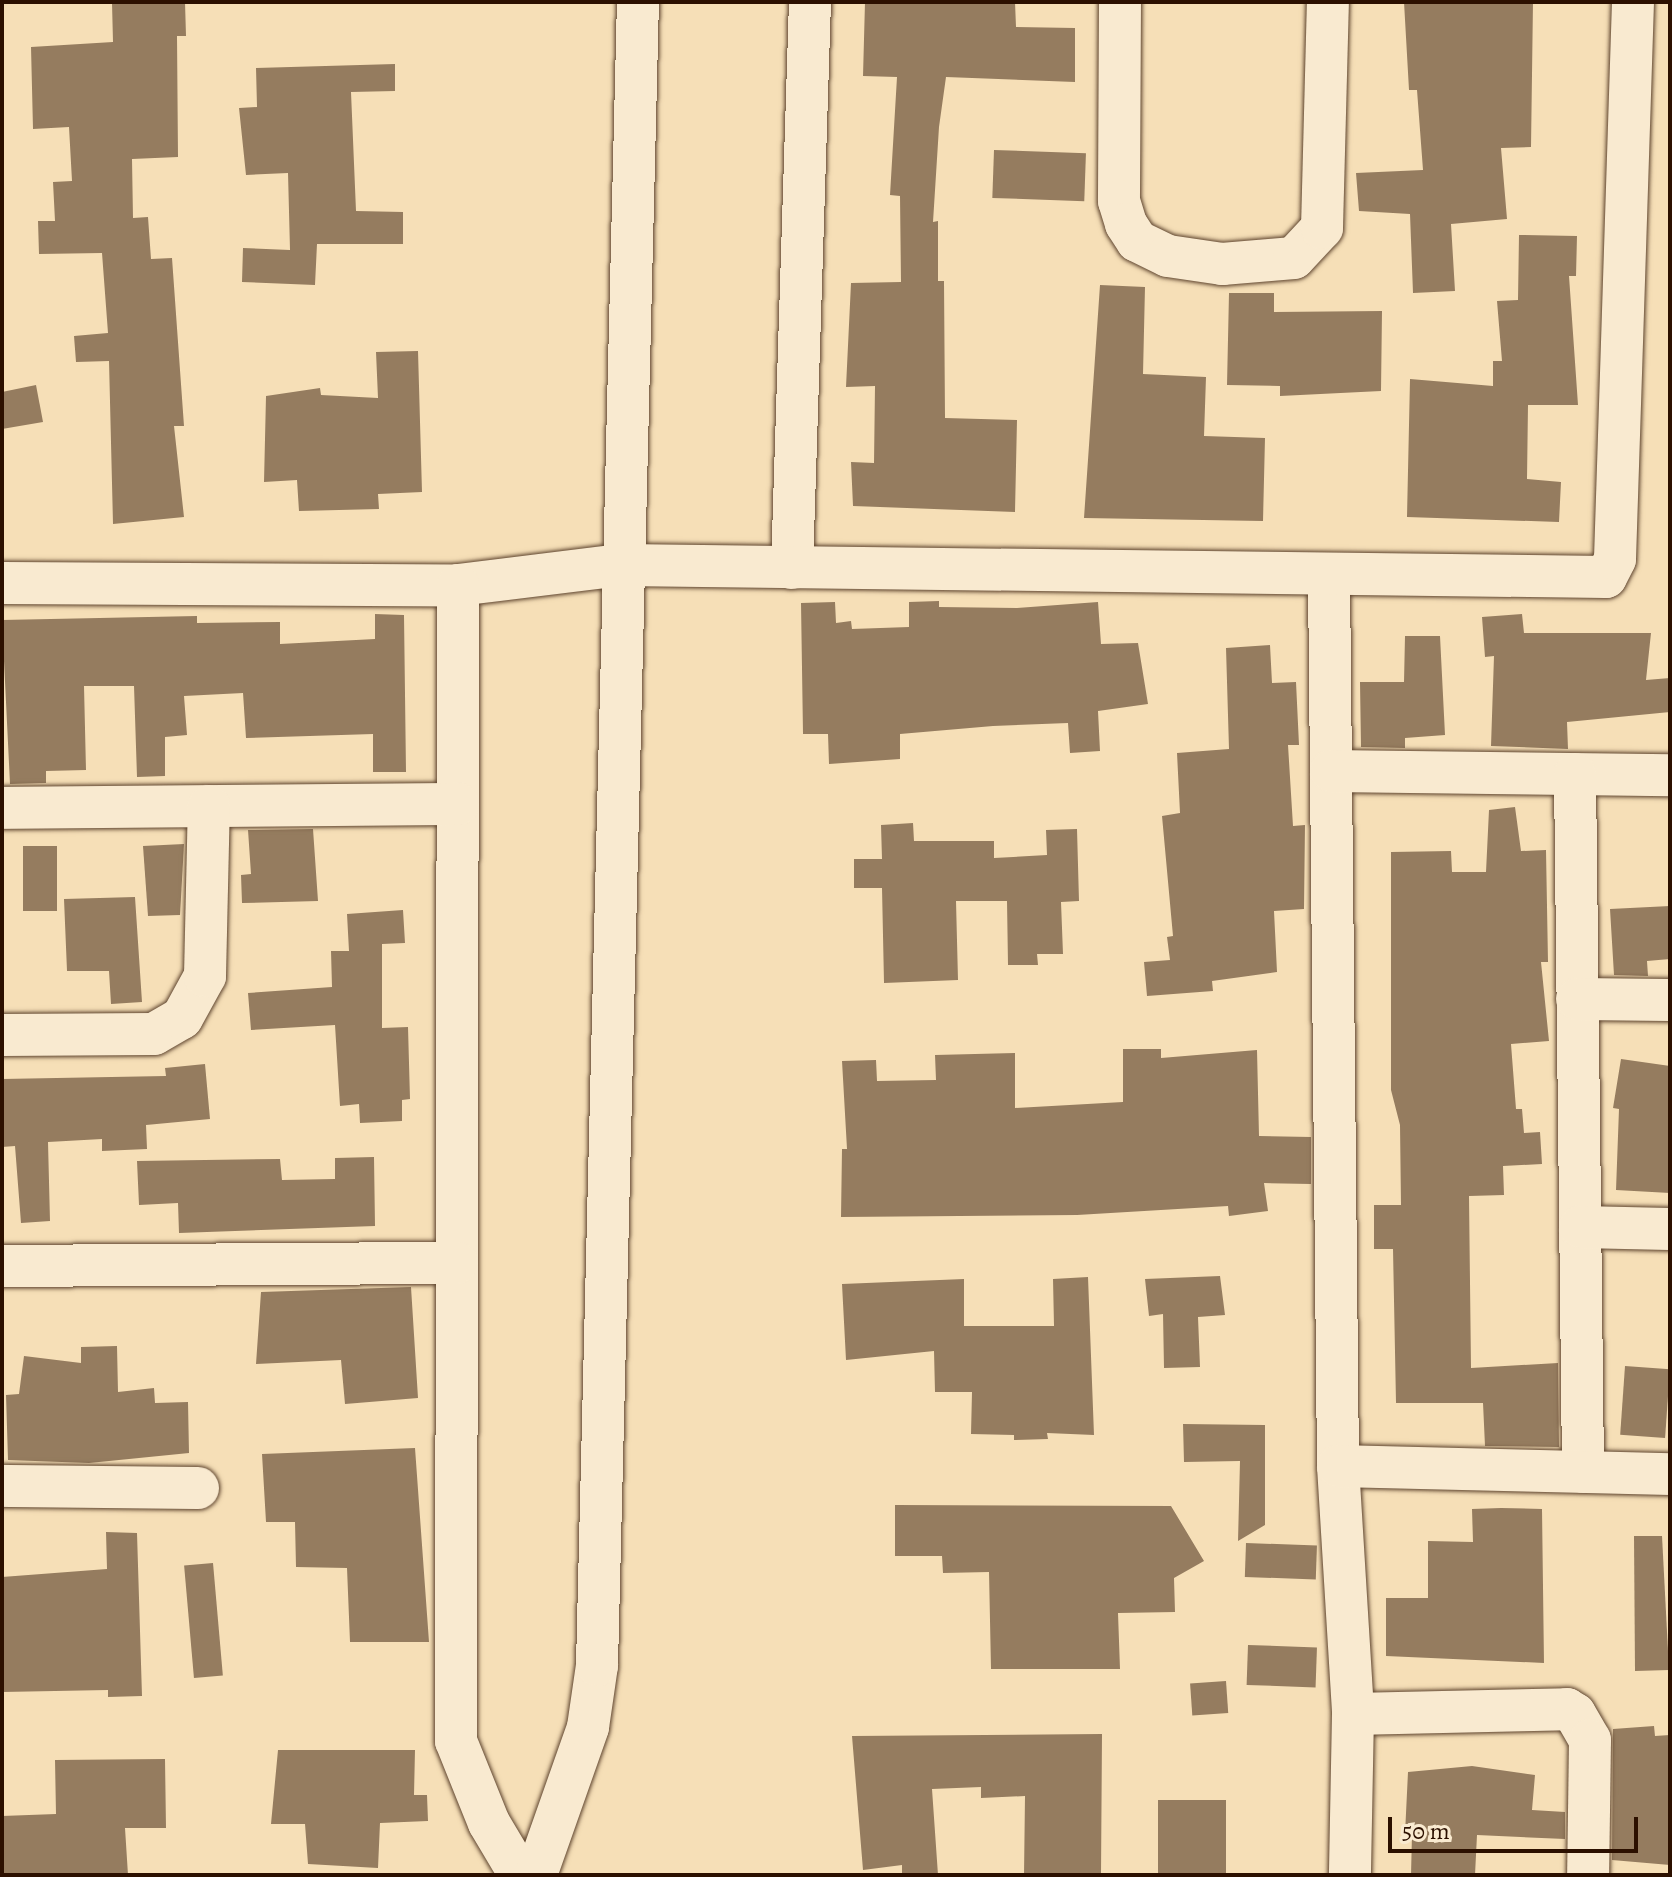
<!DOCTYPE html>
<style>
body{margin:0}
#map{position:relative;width:1672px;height:1877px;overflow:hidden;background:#f6dfb7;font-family:Alegreya,serif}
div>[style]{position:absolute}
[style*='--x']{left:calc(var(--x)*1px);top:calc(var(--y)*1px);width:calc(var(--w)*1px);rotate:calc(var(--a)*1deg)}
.building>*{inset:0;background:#957c5f;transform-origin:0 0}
.roads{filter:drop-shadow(0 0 2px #5e442e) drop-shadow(0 0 2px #5e442e)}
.minor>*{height:42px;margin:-21px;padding:0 21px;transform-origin:21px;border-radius:21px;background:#f9ead0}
span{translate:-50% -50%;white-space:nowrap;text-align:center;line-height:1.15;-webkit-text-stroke:7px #f9ead0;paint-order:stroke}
.frame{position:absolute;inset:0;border:4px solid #2c1000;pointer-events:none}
.scale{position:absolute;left:1388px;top:1817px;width:250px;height:36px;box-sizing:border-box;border:4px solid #2c1000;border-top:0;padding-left:10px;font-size:24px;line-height:28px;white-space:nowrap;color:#2c1000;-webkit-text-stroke:6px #f9ead0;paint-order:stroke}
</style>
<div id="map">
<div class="building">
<i style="clip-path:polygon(185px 2px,186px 36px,177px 36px,178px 157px,132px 159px,133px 218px,148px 217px,151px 259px,172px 258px,184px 426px,174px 426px,184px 517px,113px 524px,109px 361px,76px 362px,74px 336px,108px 333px,102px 253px,39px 254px,38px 221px,55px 221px,53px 182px,72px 181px,69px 127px,33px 129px,31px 47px,113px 42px,112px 3px)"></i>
<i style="clip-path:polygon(865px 2px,1015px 2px,1016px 27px,1075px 28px,1075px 82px,946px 77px,939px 127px,933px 222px,938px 221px,938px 281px,944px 281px,945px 418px,1017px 420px,1015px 512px,853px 506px,851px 462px,874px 463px,875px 386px,846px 387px,851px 283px,901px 282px,900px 196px,890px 195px,897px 77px,863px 76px)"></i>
<i style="clip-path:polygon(1404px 2px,1533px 2px,1531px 147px,1501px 148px,1507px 219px,1451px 224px,1455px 291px,1413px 293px,1410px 214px,1359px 211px,1356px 173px,1423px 170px,1417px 90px,1409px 90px)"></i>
<i style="clip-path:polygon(395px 64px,395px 91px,351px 92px,356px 211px,403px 212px,403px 244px,317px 244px,315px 285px,242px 282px,243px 248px,290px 250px,288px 173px,246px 175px,239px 108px,257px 107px,256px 68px)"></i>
<i style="left:994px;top:150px;width:92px;height:48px;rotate:2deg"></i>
<i style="clip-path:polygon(1519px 235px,1577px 236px,1576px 276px,1569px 276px,1578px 405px,1528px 405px,1527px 479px,1561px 482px,1559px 522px,1407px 517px,1410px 379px,1493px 386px,1493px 361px,1502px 361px,1497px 301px,1518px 300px)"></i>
<i style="clip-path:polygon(1100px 285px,1145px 287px,1143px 374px,1206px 377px,1204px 436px,1265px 438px,1263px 521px,1084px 518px)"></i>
<i style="clip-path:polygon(1229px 293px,1274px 293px,1274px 312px,1382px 311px,1381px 391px,1280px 396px,1280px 386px,1227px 385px)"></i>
<i style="clip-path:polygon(418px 351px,422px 492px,378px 494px,379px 509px,299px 511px,297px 480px,264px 482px,266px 396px,320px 388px,321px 395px,378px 398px,376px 352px)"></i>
<i style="clip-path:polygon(36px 385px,43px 422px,2px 429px,2px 392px)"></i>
<i style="clip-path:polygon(939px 601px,939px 607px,1017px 608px,1098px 602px,1101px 644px,1138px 643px,1148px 704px,1098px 711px,1100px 751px,1070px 753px,1068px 723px,993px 726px,900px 734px,900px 759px,829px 764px,828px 734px,803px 734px,801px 603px,835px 602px,836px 623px,851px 621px,852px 629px,909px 627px,909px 602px)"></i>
<i style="clip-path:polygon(375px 614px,404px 615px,406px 772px,373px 772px,373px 734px,246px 738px,243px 693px,184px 696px,187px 735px,165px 737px,165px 776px,137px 777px,134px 686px,84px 686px,86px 770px,46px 771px,46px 783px,10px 784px,2px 620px,197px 616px,197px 623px,280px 622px,280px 644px,375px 639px)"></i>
<i style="clip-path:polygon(1522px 614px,1524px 633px,1651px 633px,1646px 680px,1670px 678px,1670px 712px,1567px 722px,1568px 749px,1491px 746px,1494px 656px,1485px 657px,1482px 617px)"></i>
<i style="clip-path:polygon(1405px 636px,1440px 636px,1445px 735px,1405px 738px,1405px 748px,1361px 747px,1360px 682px,1404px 682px)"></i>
<i style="clip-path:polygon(1270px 645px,1272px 683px,1296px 682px,1299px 745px,1288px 745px,1293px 826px,1305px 825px,1304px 909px,1274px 911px,1277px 972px,1212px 981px,1213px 991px,1147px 996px,1144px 962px,1170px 960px,1167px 937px,1173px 936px,1162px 816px,1180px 813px,1177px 753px,1229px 749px,1226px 648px)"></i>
<i style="clip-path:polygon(1515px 807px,1521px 851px,1546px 850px,1548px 962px,1541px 962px,1549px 1041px,1511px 1044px,1516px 1109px,1522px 1109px,1524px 1133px,1540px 1132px,1542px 1164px,1503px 1166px,1504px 1195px,1469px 1196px,1471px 1368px,1558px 1363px,1559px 1447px,1485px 1446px,1483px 1403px,1396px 1403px,1393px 1249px,1374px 1249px,1374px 1205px,1401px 1205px,1400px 1125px,1391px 1090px,1391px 852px,1451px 851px,1452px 872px,1486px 872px,1489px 810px)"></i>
<i style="clip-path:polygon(913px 823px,914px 841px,994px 841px,994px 858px,1047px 855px,1046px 830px,1077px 829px,1079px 901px,1061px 902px,1063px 954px,1037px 954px,1038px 965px,1008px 965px,1007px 901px,956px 901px,958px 980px,884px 983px,882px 888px,854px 888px,854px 859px,882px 859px,881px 825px)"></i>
<i style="clip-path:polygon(313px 829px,318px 901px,242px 903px,241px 875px,251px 874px,248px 830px)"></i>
<i style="clip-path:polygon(184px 844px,180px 915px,148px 916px,143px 846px)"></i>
<i style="left:23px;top:846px;width:34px;height:65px"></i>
<i style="clip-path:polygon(135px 897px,142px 1002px,111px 1004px,109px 971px,67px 971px,64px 899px)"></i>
<i style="clip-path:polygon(1670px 906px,1670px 959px,1647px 961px,1648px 976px,1614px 975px,1610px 909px)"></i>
<i style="clip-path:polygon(403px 910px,405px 943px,382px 944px,382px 1028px,408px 1027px,410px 1099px,402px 1100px,402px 1121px,360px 1123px,359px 1104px,340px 1106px,335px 1025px,251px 1030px,248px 993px,332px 987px,331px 951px,349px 951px,347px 914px)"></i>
<i style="clip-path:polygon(1123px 1049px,1161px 1049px,1161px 1058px,1257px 1050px,1259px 1136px,1311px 1137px,1311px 1184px,1264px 1183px,1268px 1211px,1229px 1216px,1228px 1206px,1077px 1215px,841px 1217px,842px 1149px,847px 1149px,842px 1061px,876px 1060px,877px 1081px,936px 1080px,935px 1055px,1015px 1053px,1015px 1108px,1123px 1102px)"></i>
<i style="clip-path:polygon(1621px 1059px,1670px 1066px,1670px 1193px,1616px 1190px,1619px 1109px,1613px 1108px)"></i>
<i style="clip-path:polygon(205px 1064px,210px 1119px,146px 1125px,147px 1149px,102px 1151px,102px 1139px,48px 1142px,50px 1221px,21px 1223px,15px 1146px,2px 1147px,2px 1079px,166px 1076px,165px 1068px)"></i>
<i style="clip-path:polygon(374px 1157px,375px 1226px,179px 1233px,178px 1203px,139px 1205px,137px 1161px,280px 1159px,282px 1180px,335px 1179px,335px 1158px)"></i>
<i style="clip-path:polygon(1220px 1276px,1225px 1315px,1198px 1317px,1200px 1367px,1164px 1368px,1163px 1314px,1149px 1316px,1145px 1279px)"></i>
<i style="clip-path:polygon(1088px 1277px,1094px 1435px,1047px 1433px,1048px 1439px,1014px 1440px,1014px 1435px,971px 1434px,972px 1392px,935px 1392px,934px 1351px,846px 1360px,842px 1284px,964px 1279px,964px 1326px,1054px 1326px,1053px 1279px)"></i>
<i style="clip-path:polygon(411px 1287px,418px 1398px,345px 1404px,341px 1360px,256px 1364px,261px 1292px)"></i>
<i style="clip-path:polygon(117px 1346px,118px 1392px,154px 1388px,155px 1403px,188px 1402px,189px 1453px,89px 1463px,8px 1460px,6px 1395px,19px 1394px,24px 1356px,81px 1363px,81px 1347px)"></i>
<i style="left:1625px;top:1366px;width:45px;height:69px;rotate:4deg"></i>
<i style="clip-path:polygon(1183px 1424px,1265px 1425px,1265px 1525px,1238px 1541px,1240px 1461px,1184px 1462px)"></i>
<i style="clip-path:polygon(415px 1448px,429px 1642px,350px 1642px,347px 1568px,296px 1567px,295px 1522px,266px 1522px,262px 1454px)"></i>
<i style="clip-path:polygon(895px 1505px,1171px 1506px,1204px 1561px,1174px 1578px,1175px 1612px,1118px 1613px,1120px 1669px,991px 1669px,989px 1572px,943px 1573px,942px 1556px,895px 1556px)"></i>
<i style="clip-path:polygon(1501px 1508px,1542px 1509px,1544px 1663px,1386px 1656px,1386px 1598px,1428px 1598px,1428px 1541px,1473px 1542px,1472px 1509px)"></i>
<i style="clip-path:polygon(106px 1532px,137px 1533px,142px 1696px,108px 1697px,108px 1690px,2px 1692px,2px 1577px,107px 1569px)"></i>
<i style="clip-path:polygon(1634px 1536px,1662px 1536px,1669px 1670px,1635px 1671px)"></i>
<i style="left:1246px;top:1543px;width:71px;height:34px;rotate:2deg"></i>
<i style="left:213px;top:1563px;width:113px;height:29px;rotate:85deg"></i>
<i style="left:1248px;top:1645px;width:69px;height:40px;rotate:2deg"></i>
<i style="left:1226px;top:1681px;width:32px;height:36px;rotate:86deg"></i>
<i style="clip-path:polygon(1654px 1726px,1655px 1736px,1670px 1735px,1670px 1865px,1612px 1860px,1613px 1729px)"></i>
<i style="clip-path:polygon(1102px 1734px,1101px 1875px,1024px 1875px,1025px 1796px,981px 1798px,981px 1787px,932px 1789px,938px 1875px,902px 1875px,902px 1865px,863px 1870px,852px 1736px)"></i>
<i style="clip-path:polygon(278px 1750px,415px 1750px,414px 1795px,427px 1795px,428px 1821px,380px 1823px,378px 1868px,308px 1864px,305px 1824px,271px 1824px)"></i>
<i style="clip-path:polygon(165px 1759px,166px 1828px,125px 1828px,128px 1875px,2px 1875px,2px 1816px,56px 1814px,55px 1760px)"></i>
<i style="clip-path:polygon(1472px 1766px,1535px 1775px,1532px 1810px,1565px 1812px,1565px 1839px,1477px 1835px,1475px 1875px,1411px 1875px,1412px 1834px,1405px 1834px,1408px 1772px)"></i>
<i style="left:1158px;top:1800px;width:68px;height:75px"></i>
</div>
<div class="roads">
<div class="minor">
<i style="--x:1120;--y:2;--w:199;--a:90.3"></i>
<i style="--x:1119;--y:201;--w:24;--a:73"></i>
<i style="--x:1126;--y:224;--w:20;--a:57"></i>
<i style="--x:1137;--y:241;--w:34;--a:26"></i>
<i style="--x:1168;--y:256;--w:55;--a:8.4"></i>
<i style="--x:1222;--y:264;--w:72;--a:-4.8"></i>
<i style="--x:1294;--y:258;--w:41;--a:-47"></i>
<i style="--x:1322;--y:228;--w:226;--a:-88.5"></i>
<i style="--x:792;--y:568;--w:566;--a:-88.18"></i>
<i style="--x:1329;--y:577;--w:889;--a:89.42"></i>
<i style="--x:1338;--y:1466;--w:248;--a:86.5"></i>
<i style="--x:1353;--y:1714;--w:161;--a:91.1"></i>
<i style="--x:2;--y:583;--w:456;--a:0.3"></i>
<i style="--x:458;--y:585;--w:165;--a:-7"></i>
<i style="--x:622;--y:565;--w:984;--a:0.7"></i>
<i style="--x:1606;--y:577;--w:20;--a:-63"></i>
<i style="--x:1615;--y:559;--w:557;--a:-88.15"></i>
<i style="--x:458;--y:585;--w:1156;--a:90.1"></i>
<i style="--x:456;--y:1741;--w:88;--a:68.1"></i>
<i style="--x:489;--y:1823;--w:61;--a:59.2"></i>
<i style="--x:1331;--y:771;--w:339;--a:0.7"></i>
<i style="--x:1575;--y:774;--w:698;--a:89.34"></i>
<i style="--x:2;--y:808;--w:456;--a:-0.5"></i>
<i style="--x:1577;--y:999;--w:93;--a:0.6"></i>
<i style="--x:2;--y:1035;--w:152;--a:-0.4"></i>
<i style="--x:154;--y:1034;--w:32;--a:-30"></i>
<i style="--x:182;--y:1018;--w:48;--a:-61.3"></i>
<i style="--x:205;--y:976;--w:170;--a:-88.7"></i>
<i style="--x:1580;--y:1227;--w:90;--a:1.3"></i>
<i style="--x:2;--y:1266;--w:455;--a:-0.4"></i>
<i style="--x:1338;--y:1466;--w:332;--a:1.4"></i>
<i style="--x:2;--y:1486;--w:196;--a:0.6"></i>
<i style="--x:1353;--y:1714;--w:214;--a:-1.3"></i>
<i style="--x:1567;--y:1709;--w:9;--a:32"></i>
<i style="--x:1575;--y:1714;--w:30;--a:60"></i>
<i style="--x:1590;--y:1740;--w:135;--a:90.8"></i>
<i style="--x:536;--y:1875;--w:157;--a:-70.6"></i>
<i style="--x:588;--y:1727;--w:63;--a:-81.7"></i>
<i style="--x:597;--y:1665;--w:1664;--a:-88.59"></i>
</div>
</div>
<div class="frame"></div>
<div class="scale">50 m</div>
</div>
